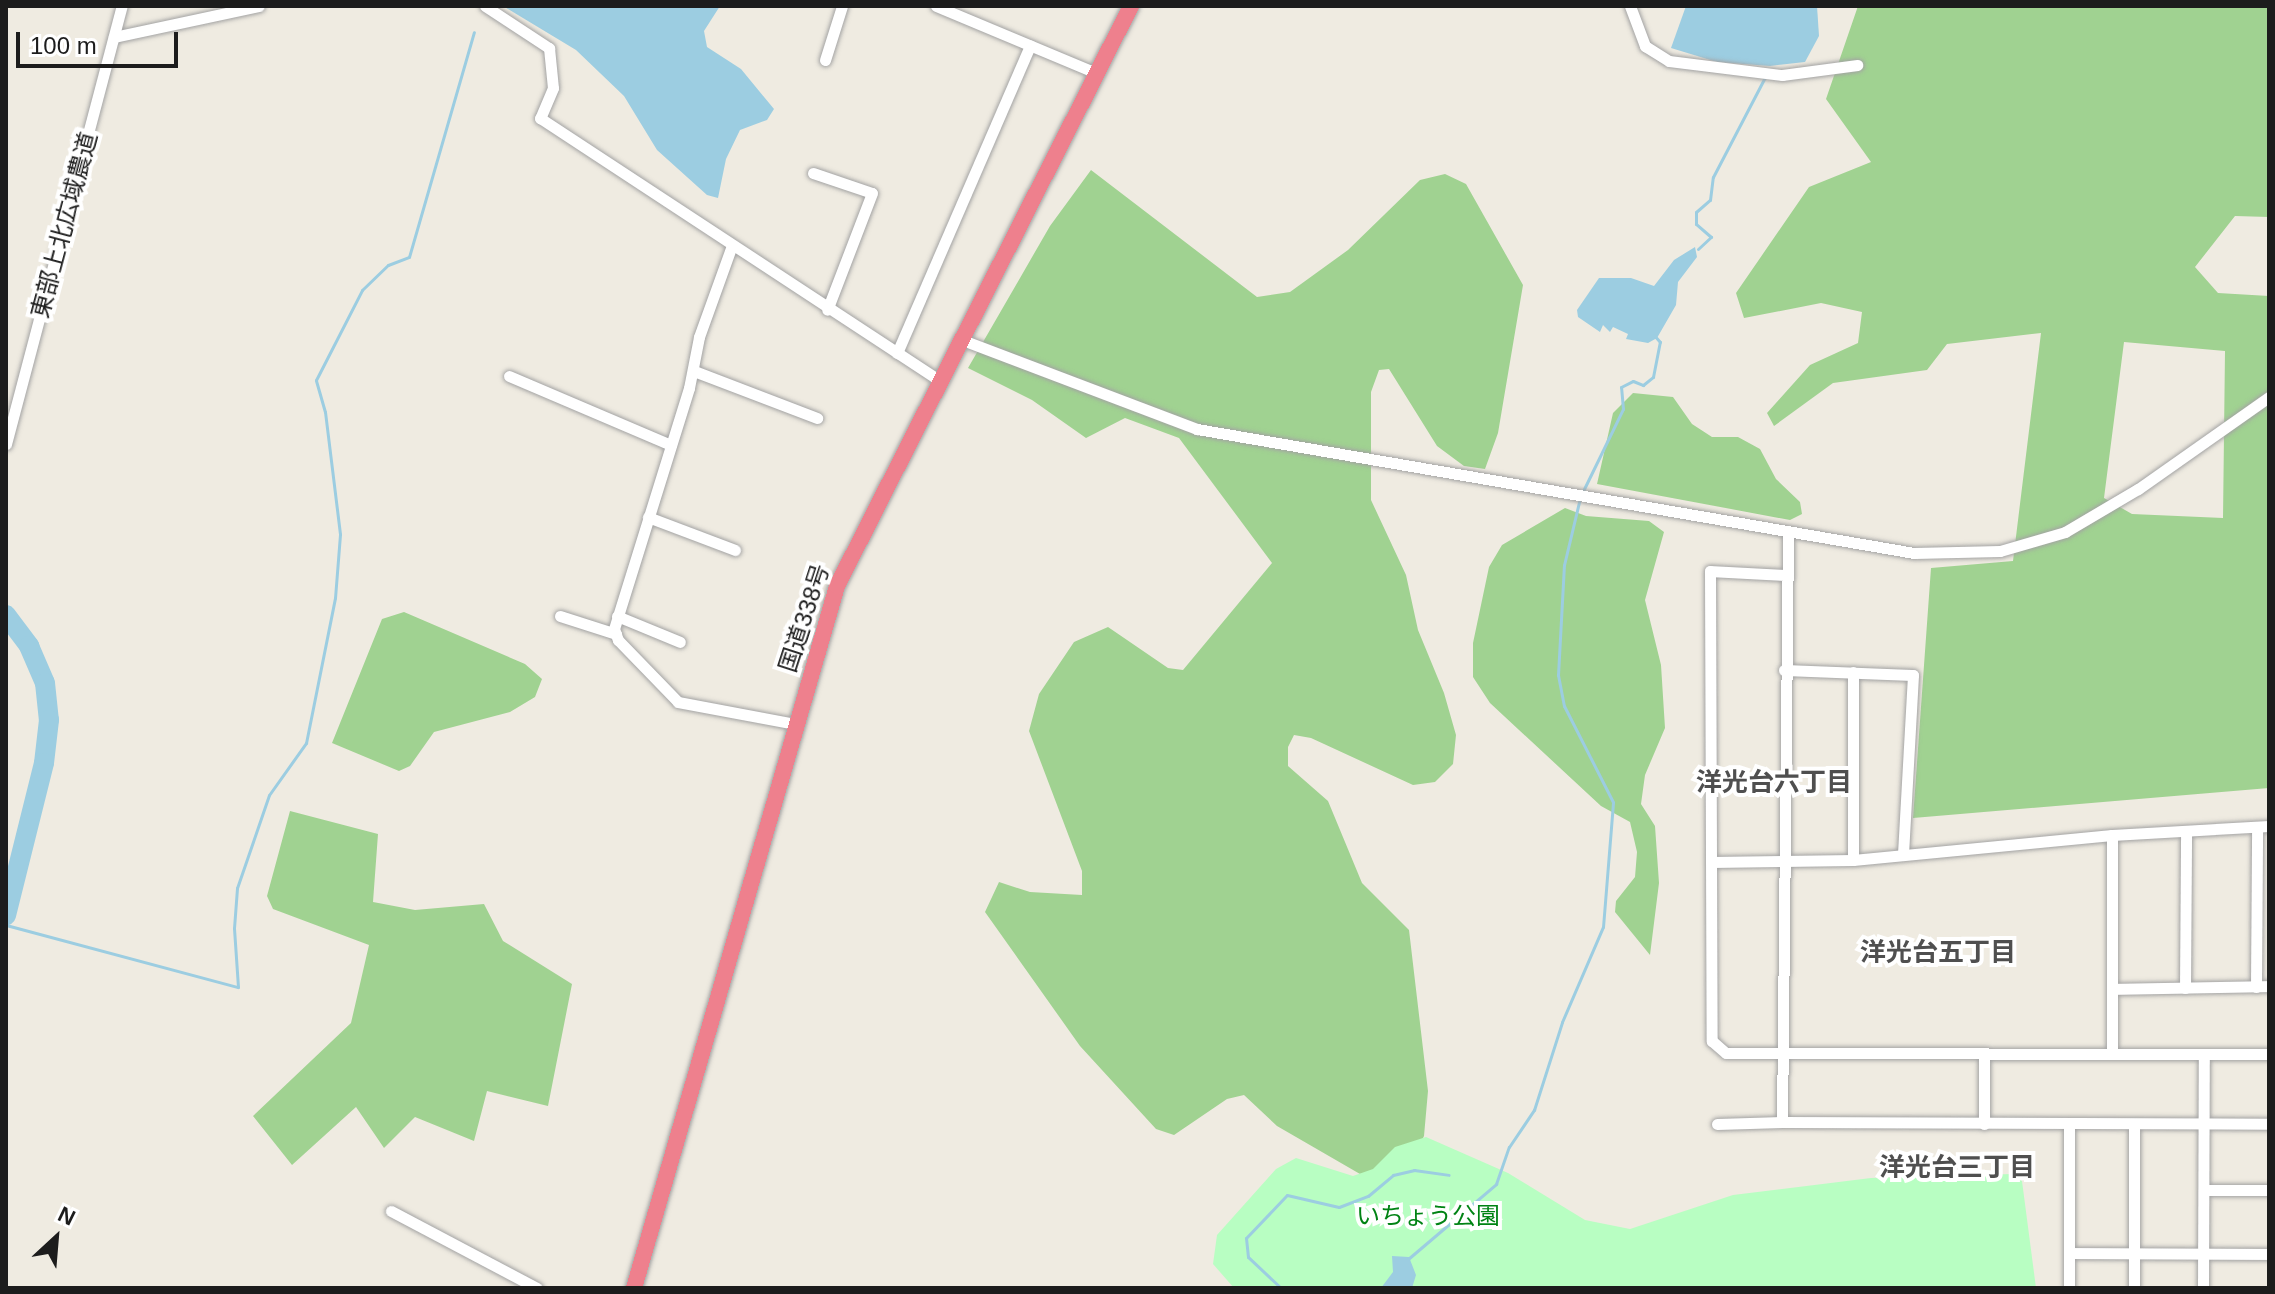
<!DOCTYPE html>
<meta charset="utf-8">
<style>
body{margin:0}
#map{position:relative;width:2275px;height:1294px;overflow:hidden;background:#efebe1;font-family:Helvetica,"Noto Sans JP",sans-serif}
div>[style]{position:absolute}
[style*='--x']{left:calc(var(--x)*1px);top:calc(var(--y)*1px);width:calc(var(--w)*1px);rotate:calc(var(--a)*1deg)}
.forest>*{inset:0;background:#a0d291}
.park>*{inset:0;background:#b8fec2}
.water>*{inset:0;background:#9ccde1}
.stream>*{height:3px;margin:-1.5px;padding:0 1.5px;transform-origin:1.5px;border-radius:1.5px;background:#9ccde1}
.river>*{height:20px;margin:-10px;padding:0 10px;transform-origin:10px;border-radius:10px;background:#9ccde1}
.roads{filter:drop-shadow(0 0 2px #a3a3a3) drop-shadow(0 0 2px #a3a3a3)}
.minor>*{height:11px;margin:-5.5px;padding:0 5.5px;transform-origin:5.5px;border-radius:5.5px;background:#fff}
.highway>*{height:16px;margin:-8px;padding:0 8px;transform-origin:8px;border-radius:8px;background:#ee808d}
span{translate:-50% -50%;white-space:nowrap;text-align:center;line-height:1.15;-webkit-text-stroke:8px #fff;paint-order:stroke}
.street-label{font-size:24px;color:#1c1c1c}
.park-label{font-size:24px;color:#018314}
.neighbourhood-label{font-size:26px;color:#4f4f4f;font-weight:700}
.frame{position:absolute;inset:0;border:8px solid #1c1c1c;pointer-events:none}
.north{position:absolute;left:16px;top:1198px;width:80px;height:80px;-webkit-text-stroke:6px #fff;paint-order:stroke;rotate:26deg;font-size:22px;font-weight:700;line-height:32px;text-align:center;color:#1c1c1c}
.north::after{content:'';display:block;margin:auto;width:28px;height:36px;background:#1c1c1c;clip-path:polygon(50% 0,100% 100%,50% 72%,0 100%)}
.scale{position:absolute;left:16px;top:32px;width:162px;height:36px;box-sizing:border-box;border:4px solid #1c1c1c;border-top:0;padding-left:10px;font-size:24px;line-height:28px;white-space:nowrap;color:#1c1c1c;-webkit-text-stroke:6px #fff;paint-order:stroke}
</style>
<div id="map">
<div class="forest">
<i style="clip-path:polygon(evenodd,1858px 6px,2269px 6px,2269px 217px,2235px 216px,2195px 267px,2218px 293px,2269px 296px,2269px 788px,1913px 818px,1931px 568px,2013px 561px,2041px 333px,1947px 344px,1927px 370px,1833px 383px,1774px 426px,1767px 413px,1810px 365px,1858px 343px,1862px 312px,1821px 303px,1744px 318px,1736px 293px,1809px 187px,1871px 162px,1826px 99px,1858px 6px,2124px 342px,2225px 351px,2223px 518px,2132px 514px,2104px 498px,2124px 342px)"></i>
<i style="clip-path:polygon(1091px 170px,1257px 297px,1290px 292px,1348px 250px,1420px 180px,1445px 174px,1466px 184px,1523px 285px,1498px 433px,1485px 469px,1464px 466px,1437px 446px,1389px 369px,1379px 370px,1371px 392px,1371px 500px,1406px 575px,1418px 630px,1444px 693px,1456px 735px,1453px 764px,1435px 782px,1413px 785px,1311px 738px,1294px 735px,1288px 747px,1288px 766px,1328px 801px,1362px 883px,1409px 930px,1428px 1091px,1424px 1136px,1410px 1165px,1360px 1174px,1277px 1126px,1244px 1095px,1227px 1099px,1174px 1135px,1156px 1129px,1080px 1046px,985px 912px,999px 882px,1030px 892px,1082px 895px,1082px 871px,1029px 731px,1039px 694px,1074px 642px,1108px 627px,1168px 668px,1183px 670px,1272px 563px,1179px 438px,1125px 418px,1086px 438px,1032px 400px,968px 368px,1050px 226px)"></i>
<i style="clip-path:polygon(1633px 393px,1673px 397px,1692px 424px,1712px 437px,1738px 437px,1760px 449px,1776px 479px,1800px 502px,1802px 514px,1790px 520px,1597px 484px,1613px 413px)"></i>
<i style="clip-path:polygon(1565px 508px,1586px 516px,1649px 521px,1664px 532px,1645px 600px,1661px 665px,1665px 728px,1645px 775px,1641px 804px,1655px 826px,1659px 883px,1650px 955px,1615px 912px,1616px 901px,1635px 877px,1637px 852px,1630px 822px,1601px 806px,1490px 703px,1473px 677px,1473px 643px,1489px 567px,1502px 545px)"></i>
<i style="clip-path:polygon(404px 612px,525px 664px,542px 679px,535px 697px,510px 712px,434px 732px,410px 766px,399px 771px,332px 743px,382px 619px)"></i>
<i style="clip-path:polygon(290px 811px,378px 834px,373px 902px,415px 910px,484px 904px,503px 941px,572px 984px,548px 1106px,487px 1091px,474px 1141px,415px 1117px,384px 1148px,356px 1107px,292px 1165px,253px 1116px,351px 1023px,369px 945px,273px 909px,267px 896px)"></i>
</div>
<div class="park">
<i style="clip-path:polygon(1426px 1137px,1508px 1173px,1585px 1220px,1630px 1229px,1733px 1195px,1871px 1178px,2012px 1174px,2022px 1181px,2036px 1288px,1234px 1288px,1213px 1264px,1217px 1235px,1276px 1169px,1296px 1158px,1353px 1176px,1373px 1169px,1395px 1147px)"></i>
</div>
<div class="water">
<i style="clip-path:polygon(503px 6px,720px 6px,704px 31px,707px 47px,741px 69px,774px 109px,767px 120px,740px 130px,726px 159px,718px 198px,707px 195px,657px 150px,624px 96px,576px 50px)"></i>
<i style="clip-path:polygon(1686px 6px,1817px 6px,1819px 36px,1805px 62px,1770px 66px,1717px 62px,1671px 48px)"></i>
<i style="clip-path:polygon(1695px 247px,1697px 257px,1678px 282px,1676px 305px,1657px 338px,1648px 343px,1626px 339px,1628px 334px,1613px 327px,1610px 332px,1603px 325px,1600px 332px,1578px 317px,1577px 310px,1599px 278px,1631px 278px,1654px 286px,1674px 260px)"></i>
<i style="clip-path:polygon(1392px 1256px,1409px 1257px,1416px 1275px,1412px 1288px,1381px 1288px,1393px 1272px)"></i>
</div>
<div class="stream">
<i style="--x:1698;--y:249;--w:18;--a:-43"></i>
<i style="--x:1711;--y:237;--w:20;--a:-139"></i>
<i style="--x:1696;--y:224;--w:12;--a:-90"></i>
<i style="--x:1696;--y:212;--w:18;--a:-41"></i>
<i style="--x:1710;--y:200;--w:23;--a:-83"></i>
<i style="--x:1713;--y:177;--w:113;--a:-62.5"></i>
<i style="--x:1583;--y:491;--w:91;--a:-64"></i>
<i style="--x:1623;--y:409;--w:22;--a:-95"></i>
<i style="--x:1621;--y:387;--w:13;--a:-27"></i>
<i style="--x:1633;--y:381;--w:11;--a:22"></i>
<i style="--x:1643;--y:385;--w:13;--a:-39"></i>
<i style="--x:1653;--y:377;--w:36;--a:-79"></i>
<i style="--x:1660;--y:342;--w:9;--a:-131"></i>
<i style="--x:6;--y:925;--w:240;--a:15"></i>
<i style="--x:238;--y:987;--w:59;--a:-93.9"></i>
<i style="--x:234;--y:928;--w:40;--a:-85.7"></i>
<i style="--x:237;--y:888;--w:98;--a:-71"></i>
<i style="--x:269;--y:795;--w:64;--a:-54.6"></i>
<i style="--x:306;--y:743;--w:148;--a:-78.7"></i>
<i style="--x:335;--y:598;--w:64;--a:-85.5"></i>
<i style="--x:340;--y:534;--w:123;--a:-97"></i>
<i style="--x:325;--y:412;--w:33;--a:-106"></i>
<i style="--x:316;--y:380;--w:101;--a:-62.9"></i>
<i style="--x:362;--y:290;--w:36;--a:-44"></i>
<i style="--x:388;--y:265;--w:22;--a:-21"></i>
<i style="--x:409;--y:257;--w:234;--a:-73.9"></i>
<i style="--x:1408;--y:1259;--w:116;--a:-40.4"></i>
<i style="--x:1496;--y:1184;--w:39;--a:-71"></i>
<i style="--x:1509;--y:1147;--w:45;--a:-56"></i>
<i style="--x:1534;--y:1110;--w:92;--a:-72.3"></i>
<i style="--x:1562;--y:1022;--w:103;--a:-66.7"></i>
<i style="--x:1603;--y:927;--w:125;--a:-85.4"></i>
<i style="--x:1613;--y:802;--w:108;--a:-117"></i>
<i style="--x:1564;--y:706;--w:32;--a:-101"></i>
<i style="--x:1558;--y:675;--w:110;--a:-86.9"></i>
<i style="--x:1564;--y:565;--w:69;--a:-76.6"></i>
<i style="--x:1281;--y:1288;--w:45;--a:-136.8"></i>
<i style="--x:1248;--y:1257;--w:19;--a:-96"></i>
<i style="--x:1246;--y:1238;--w:59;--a:-46.4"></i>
<i style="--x:1287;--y:1195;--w:53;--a:13"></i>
<i style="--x:1339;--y:1207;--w:31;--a:-21"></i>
<i style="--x:1368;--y:1196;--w:33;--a:-40"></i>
<i style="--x:1393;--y:1175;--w:22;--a:-13"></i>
<i style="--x:1414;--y:1170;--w:35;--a:8"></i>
</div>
<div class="river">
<i style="--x:6;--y:615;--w:39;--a:53"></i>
<i style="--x:29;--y:646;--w:40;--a:66.6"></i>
<i style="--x:45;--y:683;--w:37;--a:84"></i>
<i style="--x:49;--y:720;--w:43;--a:96.6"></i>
<i style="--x:44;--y:763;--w:157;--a:104"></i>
</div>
<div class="roads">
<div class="minor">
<i style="--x:485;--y:6;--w:77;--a:33.3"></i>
<i style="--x:549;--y:48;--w:40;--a:84.3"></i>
<i style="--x:553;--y:88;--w:33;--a:113"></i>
<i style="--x:540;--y:118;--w:477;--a:33.3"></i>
<i style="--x:936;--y:6;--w:173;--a:22.7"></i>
<i style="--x:1630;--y:6;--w:43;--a:69.4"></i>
<i style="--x:1645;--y:46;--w:28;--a:32"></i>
<i style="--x:1669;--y:61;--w:114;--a:7.1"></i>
<i style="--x:1782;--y:75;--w:76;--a:-7.6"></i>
<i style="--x:114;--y:37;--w:148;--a:-12.1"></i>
<i style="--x:825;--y:60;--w:57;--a:-72.5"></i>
<i style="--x:813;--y:173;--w:62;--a:18.7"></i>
<i style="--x:872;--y:193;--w:125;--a:111"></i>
<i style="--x:731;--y:248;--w:95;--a:109.8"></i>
<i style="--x:699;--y:337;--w:52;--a:101.1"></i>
<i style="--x:689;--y:388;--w:252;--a:107.3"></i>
<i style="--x:614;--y:629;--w:12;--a:70"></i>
<i style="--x:618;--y:640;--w:86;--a:45.9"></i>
<i style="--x:678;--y:702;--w:120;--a:10.6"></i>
<i style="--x:960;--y:339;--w:254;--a:20.8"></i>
<i style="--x:1197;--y:429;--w:728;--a:9.81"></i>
<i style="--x:1914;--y:553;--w:86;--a:-1.3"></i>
<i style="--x:2000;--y:551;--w:68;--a:-16.3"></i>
<i style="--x:2065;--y:532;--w:85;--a:-30.5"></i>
<i style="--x:2138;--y:489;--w:160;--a:-35.1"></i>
<i style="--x:897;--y:353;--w:335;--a:-66.6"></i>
<i style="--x:694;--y:371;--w:132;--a:20.9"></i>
<i style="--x:509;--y:376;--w:176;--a:23.1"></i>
<i style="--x:6;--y:444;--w:453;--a:-75.2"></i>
<i style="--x:648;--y:517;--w:93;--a:20.8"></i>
<i style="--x:1788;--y:533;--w:589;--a:90.58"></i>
<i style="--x:1782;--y:1122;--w:487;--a:0.2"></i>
<i style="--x:1784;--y:575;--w:74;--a:-176.9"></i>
<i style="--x:1710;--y:571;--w:470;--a:89.8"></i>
<i style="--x:1712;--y:1041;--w:18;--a:41"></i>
<i style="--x:1726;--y:1053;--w:543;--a:0.11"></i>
<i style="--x:560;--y:616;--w:59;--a:17.8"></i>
<i style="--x:617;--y:616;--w:68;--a:22.4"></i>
<i style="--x:1784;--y:670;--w:129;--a:2.2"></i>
<i style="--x:1913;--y:675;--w:180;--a:93.2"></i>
<i style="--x:1853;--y:672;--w:188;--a:90"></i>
<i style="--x:2112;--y:835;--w:219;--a:90"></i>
<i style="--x:1711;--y:862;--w:142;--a:-0.8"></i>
<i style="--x:1853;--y:860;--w:260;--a:-5.5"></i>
<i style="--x:2112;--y:835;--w:157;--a:-3.3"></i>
<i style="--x:2256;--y:987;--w:160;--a:-89.6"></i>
<i style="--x:2185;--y:988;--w:157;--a:-89.6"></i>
<i style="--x:2113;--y:989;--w:156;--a:-1.1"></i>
<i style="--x:1717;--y:1124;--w:65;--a:-1.8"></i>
<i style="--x:1984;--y:1124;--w:71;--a:-90"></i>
<i style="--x:2069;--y:1125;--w:163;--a:90"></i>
<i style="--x:2205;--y:1190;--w:64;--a:0"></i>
<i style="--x:391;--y:1211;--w:165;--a:27.8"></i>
<i style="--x:2070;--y:1253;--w:199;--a:0.3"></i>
<i style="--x:2134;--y:1288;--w:163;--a:-90"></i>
<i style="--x:2203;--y:1288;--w:233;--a:-89.8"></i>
</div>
<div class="highway">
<i style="--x:634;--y:1288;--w:731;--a:-73.87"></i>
<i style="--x:837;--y:586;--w:650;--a:-63.12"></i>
</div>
</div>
<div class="street-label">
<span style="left:64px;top:225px;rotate:-75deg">東部上北広域農道</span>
<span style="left:804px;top:618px;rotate:-72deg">国道338号</span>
</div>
<div class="park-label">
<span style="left:1428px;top:1216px">いちょう公園</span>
</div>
<div class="neighbourhood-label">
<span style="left:1774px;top:783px">洋光台六丁目</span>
<span style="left:1938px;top:953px">洋光台五丁目</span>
<span style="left:1957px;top:1168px">洋光台三丁目</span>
</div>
<div class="frame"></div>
<div class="north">N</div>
<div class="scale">100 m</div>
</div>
